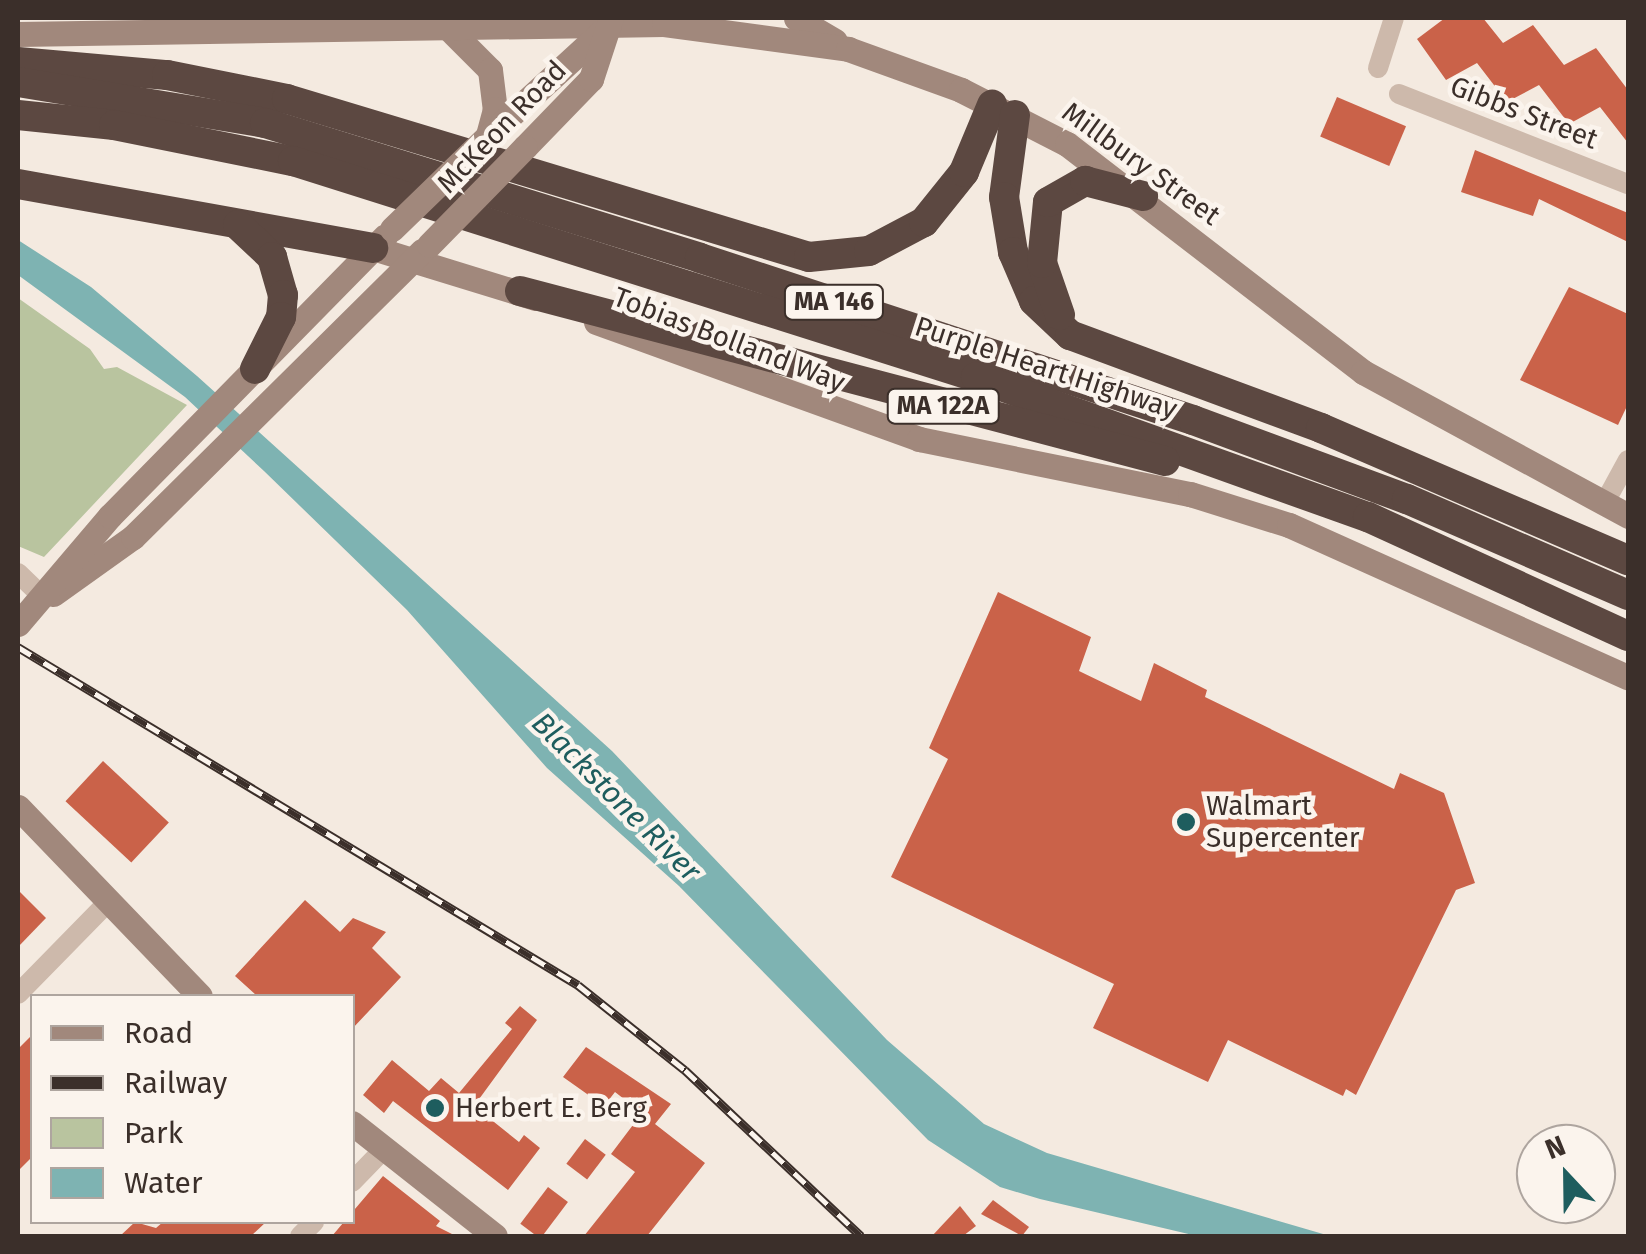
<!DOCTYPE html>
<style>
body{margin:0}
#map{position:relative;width:1646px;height:1254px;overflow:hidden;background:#f4eae0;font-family:"Fira Sans",sans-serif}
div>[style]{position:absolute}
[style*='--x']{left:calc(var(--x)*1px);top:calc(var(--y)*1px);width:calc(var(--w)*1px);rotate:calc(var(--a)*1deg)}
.green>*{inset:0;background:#b9c49f}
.water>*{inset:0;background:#7eb3b2}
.building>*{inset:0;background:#ca6249;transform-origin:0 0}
.street>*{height:20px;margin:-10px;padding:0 10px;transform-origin:10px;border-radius:10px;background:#cdb9ab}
.secondary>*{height:25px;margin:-12.5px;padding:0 12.5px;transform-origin:12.5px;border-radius:12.5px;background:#a1887c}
.highway>*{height:30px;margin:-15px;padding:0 15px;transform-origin:15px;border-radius:15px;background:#5c4841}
.rail>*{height:9px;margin-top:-4.5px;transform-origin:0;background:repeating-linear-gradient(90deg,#fbf4ed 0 15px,#3b2f2a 0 30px);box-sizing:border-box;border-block:2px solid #3b2f2a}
.secondary-bridge>*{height:25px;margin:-12.5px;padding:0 12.5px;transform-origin:12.5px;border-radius:12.5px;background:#a1887c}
.dots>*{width:28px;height:28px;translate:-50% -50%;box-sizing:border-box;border:5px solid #fbf4ed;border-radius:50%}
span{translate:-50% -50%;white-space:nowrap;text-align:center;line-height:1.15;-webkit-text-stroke:9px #fbf4ed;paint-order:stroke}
.shield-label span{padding:2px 8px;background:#fbf4ed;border:2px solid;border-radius:8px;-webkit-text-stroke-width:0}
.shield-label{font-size:25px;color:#3b2f2a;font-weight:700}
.street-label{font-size:28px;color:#3b2f2a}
.poi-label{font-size:28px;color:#3b2f2a}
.left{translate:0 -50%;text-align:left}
.water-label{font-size:30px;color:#1e5d5e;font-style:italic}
.frame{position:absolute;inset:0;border:20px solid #3b2f2a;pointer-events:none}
.legend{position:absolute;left:30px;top:994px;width:325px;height:230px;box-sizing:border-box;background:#fbf4ed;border:2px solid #aea59f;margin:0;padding:12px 18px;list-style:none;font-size:30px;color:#3b2f2a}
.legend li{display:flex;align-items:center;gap:20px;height:50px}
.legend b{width:50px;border:2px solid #aea59f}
.north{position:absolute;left:1516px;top:1124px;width:100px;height:100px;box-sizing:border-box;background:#fbf4ed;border:2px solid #aea59f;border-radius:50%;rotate:338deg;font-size:28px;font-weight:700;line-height:40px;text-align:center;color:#3b2f2a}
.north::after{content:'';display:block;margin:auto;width:35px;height:45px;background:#1e5d5e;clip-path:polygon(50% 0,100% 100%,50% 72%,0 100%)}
</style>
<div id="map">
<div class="green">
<i style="clip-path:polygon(18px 298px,90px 349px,104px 369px,117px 367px,187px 405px,44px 557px,18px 546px)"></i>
</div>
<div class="water">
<i style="clip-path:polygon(18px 240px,91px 287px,197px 376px,612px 751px,887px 1040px,984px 1124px,1047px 1153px,1330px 1236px,1197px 1236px,1040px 1199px,1000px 1187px,928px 1140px,679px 886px,547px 768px,407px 610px,264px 471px,185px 397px,18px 275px)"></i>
</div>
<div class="building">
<i style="clip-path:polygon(1445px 18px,1483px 18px,1503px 43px,1533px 25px,1564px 65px,1596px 48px,1628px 90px,1628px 143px,1600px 107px,1569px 124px,1539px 85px,1507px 102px,1477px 63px,1446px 80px,1417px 39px)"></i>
<i style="left:1337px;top:97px;width:75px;height:43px;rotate:23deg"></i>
<i style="clip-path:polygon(1475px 150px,1628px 213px,1628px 242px,1539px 199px,1533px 216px,1461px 192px)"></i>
<i style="clip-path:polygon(1569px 287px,1628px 314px,1628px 404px,1618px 425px,1520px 380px)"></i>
<i style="clip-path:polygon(998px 592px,1091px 637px,1079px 671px,1141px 701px,1154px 663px,1207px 690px,1205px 697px,1394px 789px,1400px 773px,1444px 793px,1475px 883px,1456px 890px,1356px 1095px,1346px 1089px,1343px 1096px,1228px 1040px,1208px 1082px,1093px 1028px,1114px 984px,891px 877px,948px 759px,929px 748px)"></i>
<i style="left:103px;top:761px;width:90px;height:55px;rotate:43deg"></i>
<i style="clip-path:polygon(18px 890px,46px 918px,18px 947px)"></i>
<i style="clip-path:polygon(305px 900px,340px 932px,353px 918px,386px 932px,372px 948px,401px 977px,352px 1029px,352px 996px,257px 996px,235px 976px)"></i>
<i style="clip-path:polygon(520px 1006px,537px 1020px,474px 1106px,519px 1142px,524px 1135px,540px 1148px,508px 1190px,393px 1101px,384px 1113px,363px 1095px,392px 1060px,429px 1091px,441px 1078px,459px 1093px,512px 1029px,505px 1023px)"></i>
<i style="clip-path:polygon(32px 1035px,32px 1157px,18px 1171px,18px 1049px)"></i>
<i style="clip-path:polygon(586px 1047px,671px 1104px,655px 1124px,705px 1163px,647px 1236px,584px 1236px,635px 1172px,611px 1154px,642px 1113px,615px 1092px,604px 1106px,563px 1077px)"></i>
<i style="left:585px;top:1139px;width:26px;height:31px;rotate:37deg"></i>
<i style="clip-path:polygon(383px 1176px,440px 1221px,436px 1226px,456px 1236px,332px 1236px)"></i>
<i style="left:548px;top:1187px;width:25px;height:46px;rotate:37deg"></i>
<i style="clip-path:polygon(993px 1200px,1029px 1227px,1022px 1236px,981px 1214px)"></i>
<i style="clip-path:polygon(960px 1206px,976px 1226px,963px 1236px,932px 1236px)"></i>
<i style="clip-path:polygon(135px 1222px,156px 1228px,163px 1222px,266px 1222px,251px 1236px,120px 1236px)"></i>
</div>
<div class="street">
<i style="--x:1378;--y:68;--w:52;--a:-72.3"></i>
<i style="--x:1399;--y:94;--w:246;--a:21.5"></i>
<i style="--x:1604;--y:504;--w:50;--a:-61.4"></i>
<i style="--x:18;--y:573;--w:36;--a:44"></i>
<i style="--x:18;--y:994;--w:127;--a:-45.6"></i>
<i style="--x:352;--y:1182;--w:46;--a:-45.9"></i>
<i style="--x:300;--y:1236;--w:20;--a:-45"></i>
</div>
<div class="secondary">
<i style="--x:796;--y:18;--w:45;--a:30.5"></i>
<i style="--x:448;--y:28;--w:59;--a:45"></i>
<i style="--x:490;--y:70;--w:39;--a:83"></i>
<i style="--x:495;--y:109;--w:28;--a:105"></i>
<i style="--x:18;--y:34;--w:646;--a:-0.89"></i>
<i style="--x:664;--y:24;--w:186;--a:7.7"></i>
<i style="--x:848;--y:49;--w:120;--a:19.9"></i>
<i style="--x:961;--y:90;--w:119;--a:27"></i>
<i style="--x:1067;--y:144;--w:374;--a:37.6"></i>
<i style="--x:1363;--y:372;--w:302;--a:28.5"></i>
<i style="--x:488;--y:136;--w:164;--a:-42.5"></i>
<i style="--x:525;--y:147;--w:95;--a:-45.9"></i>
<i style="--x:591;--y:79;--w:64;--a:-71.8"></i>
<i style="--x:373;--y:248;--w:170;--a:17.1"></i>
<i style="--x:596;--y:322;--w:344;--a:19.9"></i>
<i style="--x:919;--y:439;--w:277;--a:11.5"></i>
<i style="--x:1190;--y:494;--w:104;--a:17.4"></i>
<i style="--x:1289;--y:525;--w:372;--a:24.2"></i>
<i style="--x:53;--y:594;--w:98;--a:-35.5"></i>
<i style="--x:133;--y:537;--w:407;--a:-44.7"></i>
<i style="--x:18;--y:624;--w:142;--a:-49.6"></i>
<i style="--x:110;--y:516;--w:392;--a:-45.5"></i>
<i style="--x:18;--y:807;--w:262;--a:46.1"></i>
<i style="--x:352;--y:1123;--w:182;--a:38.3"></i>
</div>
<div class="highway">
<i style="--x:18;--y:62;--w:150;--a:5"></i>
<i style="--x:167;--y:75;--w:122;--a:11.3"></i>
<i style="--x:287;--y:99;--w:545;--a:16.84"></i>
<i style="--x:809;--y:257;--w:60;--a:-5.7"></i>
<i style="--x:869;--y:251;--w:62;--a:-27.8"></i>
<i style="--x:924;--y:222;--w:64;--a:-51.3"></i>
<i style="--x:964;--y:172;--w:73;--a:-67.3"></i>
<i style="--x:18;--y:82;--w:250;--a:9.4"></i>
<i style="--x:265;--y:123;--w:455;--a:17.2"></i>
<i style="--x:700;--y:258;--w:519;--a:18.19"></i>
<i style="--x:1193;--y:420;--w:228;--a:20.3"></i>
<i style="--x:1407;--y:499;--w:241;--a:23.5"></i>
<i style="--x:18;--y:115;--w:97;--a:5.9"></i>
<i style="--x:114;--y:125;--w:183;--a:11.4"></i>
<i style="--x:293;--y:161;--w:716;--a:17.55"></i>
<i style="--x:976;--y:377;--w:416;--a:19.7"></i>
<i style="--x:1368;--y:517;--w:286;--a:24.6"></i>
<i style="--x:1015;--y:115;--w:83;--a:97.6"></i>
<i style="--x:1004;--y:197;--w:56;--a:80.7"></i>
<i style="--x:1013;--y:252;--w:53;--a:66.8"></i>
<i style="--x:1034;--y:301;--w:50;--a:43.4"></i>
<i style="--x:1070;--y:335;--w:268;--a:20.3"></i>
<i style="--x:1321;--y:428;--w:334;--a:23.3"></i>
<i style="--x:18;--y:184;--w:361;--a:10.2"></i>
<i style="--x:238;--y:225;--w:47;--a:43.3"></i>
<i style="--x:272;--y:257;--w:40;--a:74"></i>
<i style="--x:283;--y:295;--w:22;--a:95"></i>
<i style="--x:281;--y:317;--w:58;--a:116.6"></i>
<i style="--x:520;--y:291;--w:667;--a:14.77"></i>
<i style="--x:1060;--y:315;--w:55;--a:-109.1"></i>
<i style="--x:1042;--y:263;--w:61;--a:-84.4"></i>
<i style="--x:1048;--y:202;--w:43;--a:-29.6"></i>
<i style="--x:1085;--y:181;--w:60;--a:14.5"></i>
</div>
<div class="rail">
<i style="--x:18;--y:647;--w:654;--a:31.11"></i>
<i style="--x:578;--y:985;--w:137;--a:38.5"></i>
<i style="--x:685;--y:1070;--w:242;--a:43.3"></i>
</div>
<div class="secondary-bridge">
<i style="--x:392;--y:229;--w:134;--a:-44.1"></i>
<i style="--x:429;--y:245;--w:137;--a:-45.6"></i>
</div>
<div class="dots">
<i style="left:1186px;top:822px;background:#1e5d5e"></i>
<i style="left:435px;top:1108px;background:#1e5d5e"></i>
</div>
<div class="shield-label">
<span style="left:834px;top:302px">MA 146</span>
<span style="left:943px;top:406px">MA 122A</span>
</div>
<div class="street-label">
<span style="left:1524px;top:113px;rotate:21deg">Gibbs Street</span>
<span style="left:502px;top:127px;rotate:-46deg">McKeon Road</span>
<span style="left:1141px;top:164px;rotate:36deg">Millbury Street</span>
<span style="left:729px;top:340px;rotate:21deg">Tobias Bolland Way</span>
<span style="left:1046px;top:368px;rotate:18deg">Purple Heart Highway</span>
</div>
<div class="poi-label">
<span class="left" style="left:1206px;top:822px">Walmart<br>Supercenter</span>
<span class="left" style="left:455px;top:1108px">Herbert E. Berg</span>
</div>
<div class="water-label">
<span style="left:616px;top:797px;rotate:45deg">Blackstone River</span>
</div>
<div class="frame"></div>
<ul class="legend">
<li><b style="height:12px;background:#a1887c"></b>Road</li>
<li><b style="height:12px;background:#3b2f2a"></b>Railway</li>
<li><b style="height:28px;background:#b9c49f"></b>Park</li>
<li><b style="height:28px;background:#7eb3b2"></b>Water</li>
</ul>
<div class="north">N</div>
</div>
